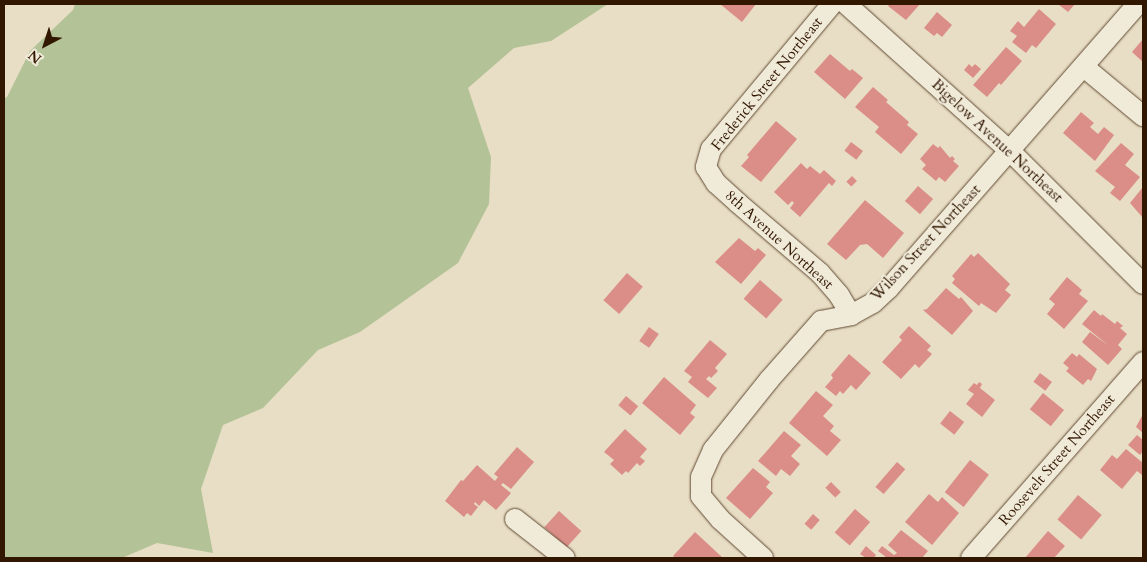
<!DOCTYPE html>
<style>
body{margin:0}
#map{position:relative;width:1147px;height:562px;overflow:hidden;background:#e8dec5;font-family:Cardo,serif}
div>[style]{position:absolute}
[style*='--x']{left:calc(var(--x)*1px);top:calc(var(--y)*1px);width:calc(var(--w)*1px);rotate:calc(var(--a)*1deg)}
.green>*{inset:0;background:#b3c297}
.building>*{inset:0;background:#db8e88;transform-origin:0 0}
.roads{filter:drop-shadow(0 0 1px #604931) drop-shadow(0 0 1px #604931)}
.minor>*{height:20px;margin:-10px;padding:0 10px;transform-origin:10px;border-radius:10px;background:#f0ead9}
span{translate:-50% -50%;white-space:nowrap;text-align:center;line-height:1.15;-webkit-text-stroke:4px #f0ead9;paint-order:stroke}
.street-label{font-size:15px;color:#321700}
.frame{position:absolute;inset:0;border:5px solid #321700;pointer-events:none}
.north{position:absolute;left:20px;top:20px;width:50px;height:50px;-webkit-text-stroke:4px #f0ead9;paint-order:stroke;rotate:220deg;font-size:14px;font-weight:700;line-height:20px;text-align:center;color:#321700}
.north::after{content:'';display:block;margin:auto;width:18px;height:22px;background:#321700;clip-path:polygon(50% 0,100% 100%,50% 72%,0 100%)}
</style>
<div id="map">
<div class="green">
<i style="clip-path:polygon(75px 4px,608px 4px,551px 41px,514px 48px,468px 88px,491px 157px,489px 204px,458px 263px,360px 332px,318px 350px,263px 408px,223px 425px,201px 489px,213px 553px,157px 543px,122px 558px,4px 558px,4px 98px,7px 97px,30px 51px,73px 10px)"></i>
</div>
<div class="building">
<i style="clip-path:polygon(720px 4px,756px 4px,742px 22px)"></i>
<i style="clip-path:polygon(890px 4px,920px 4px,906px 20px,888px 6px)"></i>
<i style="clip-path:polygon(1058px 4px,1075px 4px,1068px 12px)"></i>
<i style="clip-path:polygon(1039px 9px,1056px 24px,1036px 48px,1032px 45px,1026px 53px,1012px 42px,1017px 36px,1010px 31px,1018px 21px,1024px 27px)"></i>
<i style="clip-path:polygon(937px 12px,952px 25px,942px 37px,937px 33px,934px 36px,924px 28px)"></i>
<i style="clip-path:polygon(1143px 39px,1143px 62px,1132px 52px)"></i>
<i style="clip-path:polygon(1006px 47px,1022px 61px,1001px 85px,999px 83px,987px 97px,973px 85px)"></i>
<i style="clip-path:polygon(830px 54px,850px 71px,852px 69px,863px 78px,845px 99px,814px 72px)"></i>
<i style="clip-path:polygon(969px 64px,972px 67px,975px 64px,981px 69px,973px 78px,964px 70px)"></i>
<i style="clip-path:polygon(873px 87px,888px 100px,886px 102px,909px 122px,907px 125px,918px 134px,901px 154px,875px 132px,879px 127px,855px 107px)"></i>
<i style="clip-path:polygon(1081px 112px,1094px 123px,1090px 127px,1098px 134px,1104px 127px,1114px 135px,1095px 161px,1063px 133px)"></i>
<i style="clip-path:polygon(776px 121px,797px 139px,761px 182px,741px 166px,749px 157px,747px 155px)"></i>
<i style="left:851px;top:142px;width:15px;height:11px;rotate:37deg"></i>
<i style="clip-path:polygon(1121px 143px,1134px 154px,1125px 165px,1140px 177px,1120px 201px,1110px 193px,1115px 187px,1095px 171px)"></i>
<i style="clip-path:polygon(933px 144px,938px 148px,940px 146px,950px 158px,952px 156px,955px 159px,953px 161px,959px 166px,945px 182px,939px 177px,936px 181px,922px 169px,926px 165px,920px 159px)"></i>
<i style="clip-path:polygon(801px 163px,807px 169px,810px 166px,820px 174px,824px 170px,836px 181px,832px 186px,829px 183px,800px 217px,790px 208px,794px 203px,792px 201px,788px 205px,774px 192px)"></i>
<i style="left:852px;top:176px;width:7px;height:8px;rotate:45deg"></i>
<i style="left:918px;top:186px;width:20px;height:20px;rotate:41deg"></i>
<i style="clip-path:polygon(1143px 187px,1143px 218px,1130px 203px)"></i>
<i style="clip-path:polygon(865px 200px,904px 233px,883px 258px,867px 244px,860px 245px,846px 260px,827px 244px)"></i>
<i style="clip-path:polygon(739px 238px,755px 251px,758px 248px,766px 255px,741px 284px,715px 262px)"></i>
<i style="clip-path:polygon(978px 253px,1010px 284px,1005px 290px,1011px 295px,996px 313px,981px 303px,979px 306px,952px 283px,955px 279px,952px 276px,971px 254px,974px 257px)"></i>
<i style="left:627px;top:273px;width:21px;height:36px;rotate:41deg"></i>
<i style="clip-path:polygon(1067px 277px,1082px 290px,1079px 294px,1088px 301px,1064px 329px,1047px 314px,1055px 304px,1049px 299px)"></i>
<i style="left:760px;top:280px;width:30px;height:25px;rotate:41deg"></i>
<i style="clip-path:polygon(946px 288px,959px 299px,961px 297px,973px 311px,952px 335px,923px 310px,927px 309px)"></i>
<i style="clip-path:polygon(1094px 310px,1101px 316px,1102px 314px,1115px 324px,1117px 321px,1123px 326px,1120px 328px,1127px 334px,1118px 345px,1122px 349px,1108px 365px,1082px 342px,1090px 332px,1109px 346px,1082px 324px)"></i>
<i style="clip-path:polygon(909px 326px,931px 346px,927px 350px,932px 354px,919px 368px,915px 364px,901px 379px,882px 362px,902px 340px,899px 337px)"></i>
<i style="left:649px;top:327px;width:12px;height:17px;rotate:35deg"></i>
<i style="clip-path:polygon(710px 340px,727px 354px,715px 368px,718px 371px,711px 378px,709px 376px,706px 379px,717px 388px,708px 398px,688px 382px,692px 377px,684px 371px)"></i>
<i style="clip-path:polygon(1072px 353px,1077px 357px,1079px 354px,1097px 369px,1091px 381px,1088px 379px,1083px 385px,1066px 371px,1069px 368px,1063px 363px)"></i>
<i style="clip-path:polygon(849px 354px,871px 373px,856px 390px,851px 385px,843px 394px,840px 391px,836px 396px,825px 387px,833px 378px,831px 375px)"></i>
<i style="left:1040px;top:373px;width:15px;height:11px;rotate:37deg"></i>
<i style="clip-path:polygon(664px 377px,696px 405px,690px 413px,695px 417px,680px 435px,642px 403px)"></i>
<i style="clip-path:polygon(979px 382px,982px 384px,980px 388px,995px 400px,982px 417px,966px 404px,974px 394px,968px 390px,974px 383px,977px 385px)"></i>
<i style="clip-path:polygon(816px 391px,833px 405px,823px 416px,834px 426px,830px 431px,841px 440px,827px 456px,789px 423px)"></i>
<i style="left:1043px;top:393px;width:27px;height:21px;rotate:39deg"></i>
<i style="left:626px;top:396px;width:16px;height:12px;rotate:40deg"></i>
<i style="left:950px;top:411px;width:18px;height:16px;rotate:38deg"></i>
<i style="clip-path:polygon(1143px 414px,1143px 433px,1136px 427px)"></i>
<i style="clip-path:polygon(625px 429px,647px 449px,640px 457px,645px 461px,640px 466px,637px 463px,628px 473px,626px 471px,622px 475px,610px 464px,614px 460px,604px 452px)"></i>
<i style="clip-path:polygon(784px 431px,801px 445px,791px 456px,800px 464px,790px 476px,781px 469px,776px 476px,758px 461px)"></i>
<i style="clip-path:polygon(1137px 435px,1143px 440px,1143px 451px,1140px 455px,1128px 445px)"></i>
<i style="clip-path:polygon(517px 447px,534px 462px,511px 489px,503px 483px,501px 485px,511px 493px,496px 510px,484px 500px,479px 506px,475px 502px,474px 504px,478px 507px,471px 516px,467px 513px,464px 517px,445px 501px,461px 480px,463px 481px,477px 465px,495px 481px,498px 477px,494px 474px)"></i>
<i style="clip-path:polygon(1126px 449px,1143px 463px,1143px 474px,1142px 475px,1137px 471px,1122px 489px,1100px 470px,1112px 455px,1117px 459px)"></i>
<i style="left:970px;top:460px;width:24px;height:41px;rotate:38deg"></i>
<i style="left:897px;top:462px;width:11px;height:33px;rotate:41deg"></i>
<i style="clip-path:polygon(753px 468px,770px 482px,766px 487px,773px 493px,750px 519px,726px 498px)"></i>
<i style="left:831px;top:482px;width:14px;height:8px;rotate:45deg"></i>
<i style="clip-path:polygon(929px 494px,938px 502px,942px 497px,959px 513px,932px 545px,905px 522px)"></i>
<i style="left:1078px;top:495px;width:31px;height:32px;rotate:40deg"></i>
<i style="left:855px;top:509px;width:20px;height:31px;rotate:41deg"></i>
<i style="left:559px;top:511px;width:30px;height:22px;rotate:42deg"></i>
<i style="left:813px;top:514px;width:9px;height:13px;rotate:41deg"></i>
<i style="clip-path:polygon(901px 530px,928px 551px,922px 558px,887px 558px,878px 551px,882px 546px,894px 555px,897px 553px,888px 545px)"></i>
<i style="clip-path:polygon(1048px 531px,1065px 546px,1054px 558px,1025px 558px)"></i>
<i style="clip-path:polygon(695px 532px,723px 558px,676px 558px,673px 556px)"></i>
<i style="clip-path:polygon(866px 546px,876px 555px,874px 558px,866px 558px,860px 554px)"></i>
</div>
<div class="roads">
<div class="minor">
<i style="--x:832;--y:4;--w:189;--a:129.8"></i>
<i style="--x:711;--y:149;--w:19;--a:106"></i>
<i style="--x:706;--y:167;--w:19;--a:58"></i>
<i style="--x:716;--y:183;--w:30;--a:42"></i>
<i style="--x:738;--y:203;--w:108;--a:40.5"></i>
<i style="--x:820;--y:273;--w:29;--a:49"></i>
<i style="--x:839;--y:295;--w:23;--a:59"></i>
<i style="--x:846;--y:4;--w:220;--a:41.9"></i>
<i style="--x:1010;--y:151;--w:188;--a:45"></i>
<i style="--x:1084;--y:67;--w:77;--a:39.7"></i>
<i style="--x:515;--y:519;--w:63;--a:38"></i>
<i style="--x:763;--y:558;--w:58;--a:-137.8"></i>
<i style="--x:720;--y:519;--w:30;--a:-130"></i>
<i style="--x:701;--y:496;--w:19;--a:-90"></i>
<i style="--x:701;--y:477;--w:30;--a:-66"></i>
<i style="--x:713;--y:450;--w:90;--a:-51.3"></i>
<i style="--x:769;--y:380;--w:79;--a:-48.6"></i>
<i style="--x:821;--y:321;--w:31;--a:-11"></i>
<i style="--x:851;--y:315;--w:25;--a:-29"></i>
<i style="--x:873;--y:303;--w:22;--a:-43"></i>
<i style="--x:889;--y:288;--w:378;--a:-48.8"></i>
<i style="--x:971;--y:558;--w:261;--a:-48.7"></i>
</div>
</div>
<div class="street-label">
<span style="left:767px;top:84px;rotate:-51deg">Frederick Street Northeast</span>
<span style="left:997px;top:141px;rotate:43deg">Bigelow Avenue Northeast</span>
<span style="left:779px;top:240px;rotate:42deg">8th Avenue Northeast</span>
<span style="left:926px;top:243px;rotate:-47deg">Wilson Street Northeast</span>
<span style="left:1057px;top:460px;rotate:-49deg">Roosevelt Street Northeast</span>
</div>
<div class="frame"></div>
<div class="north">N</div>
</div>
